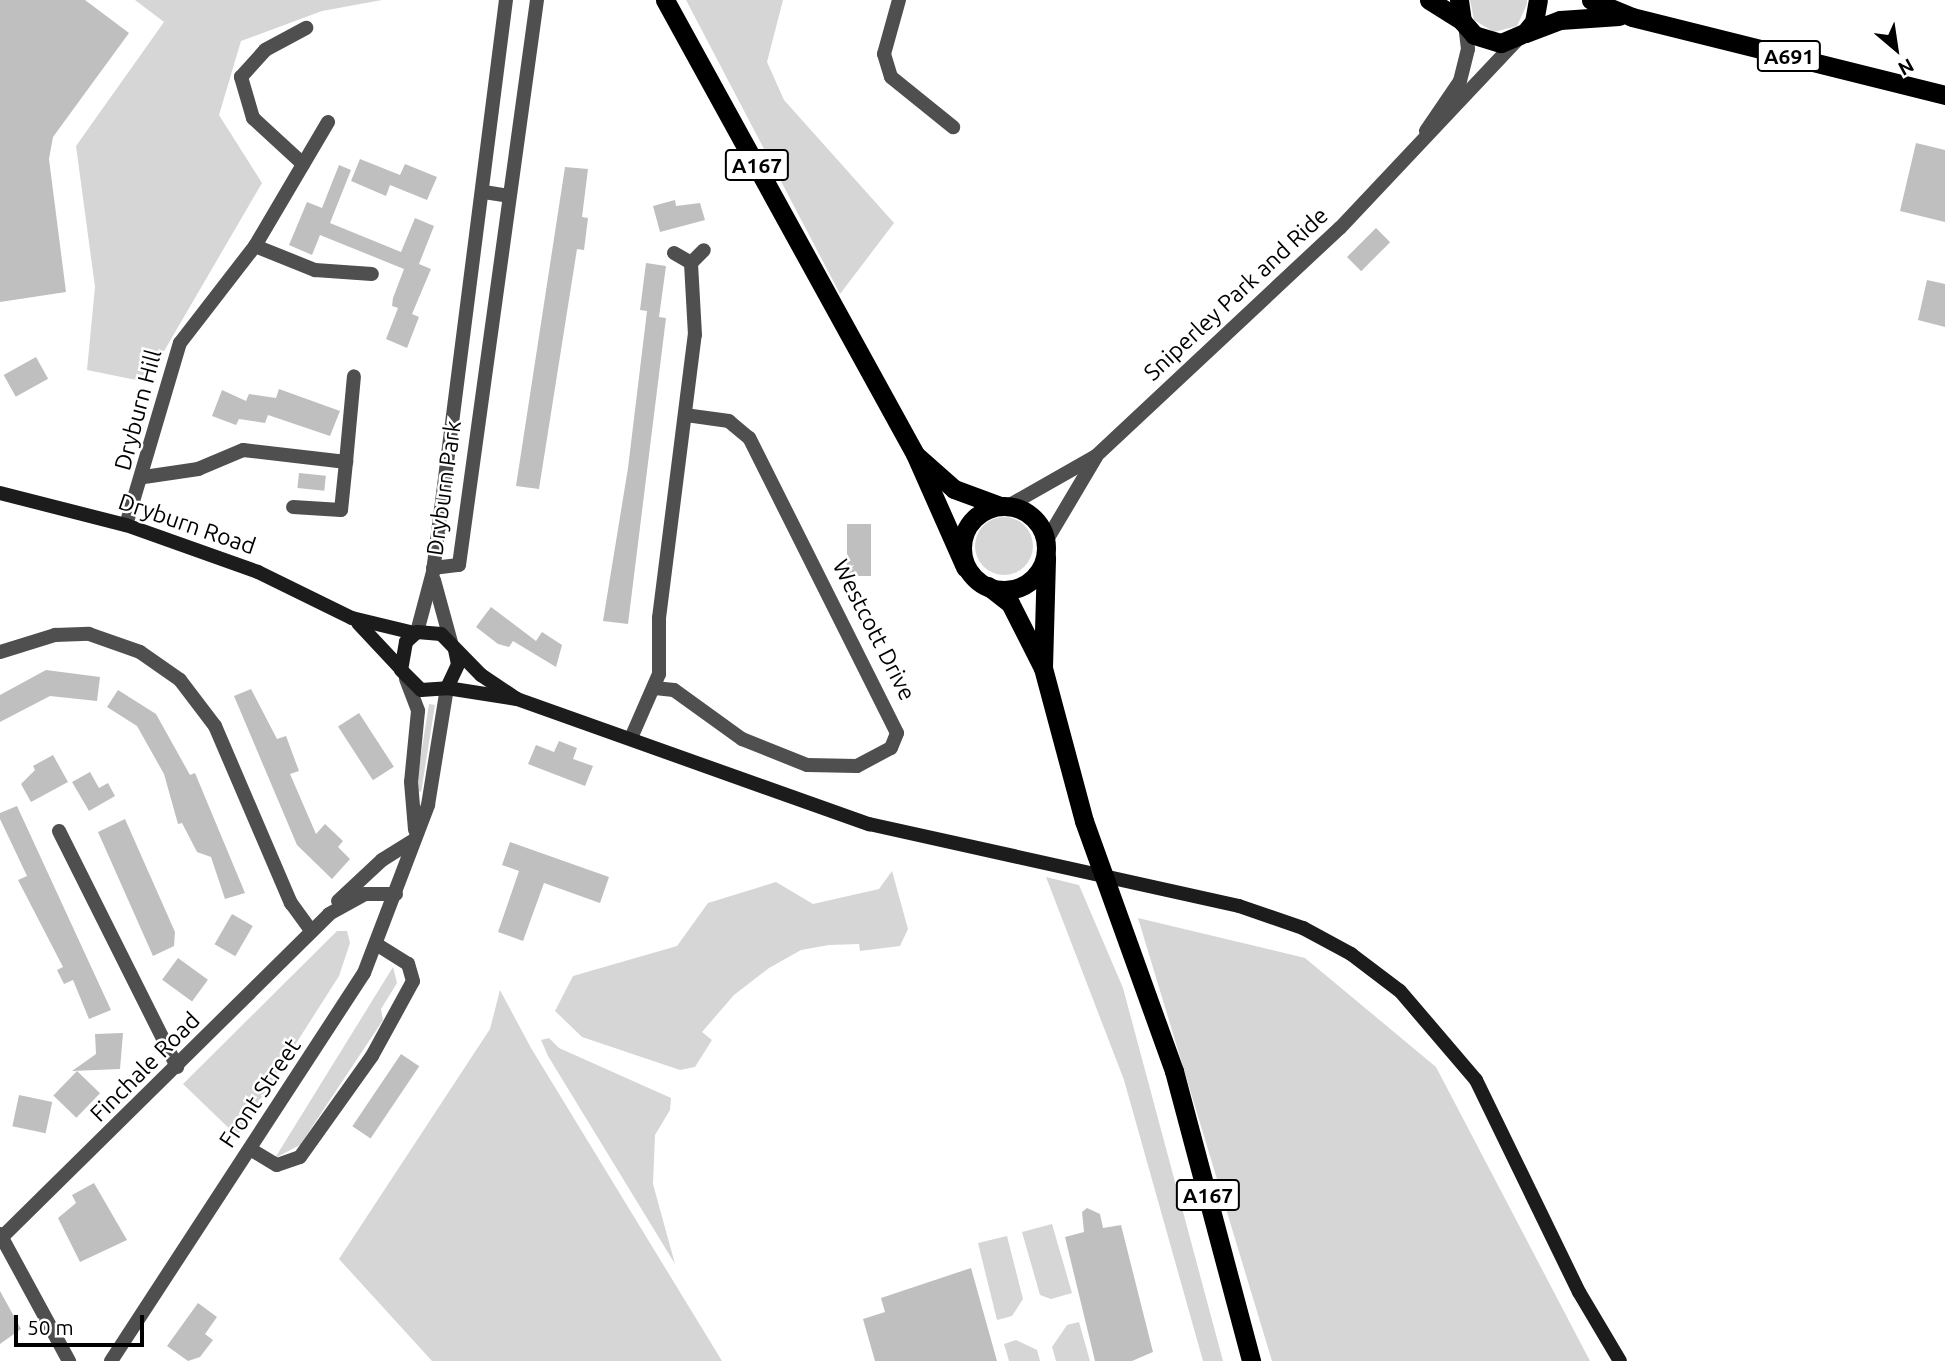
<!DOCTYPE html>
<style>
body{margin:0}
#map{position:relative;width:1945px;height:1361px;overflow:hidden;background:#fff;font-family:Ubuntu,sans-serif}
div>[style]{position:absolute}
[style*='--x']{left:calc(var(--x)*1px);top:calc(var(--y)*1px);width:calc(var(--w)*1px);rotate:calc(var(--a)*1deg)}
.green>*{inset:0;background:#d6d6d6;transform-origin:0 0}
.round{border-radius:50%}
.building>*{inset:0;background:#bfbfbf;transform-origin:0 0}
.minor>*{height:14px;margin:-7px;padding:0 7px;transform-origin:7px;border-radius:7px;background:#4f4f4f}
.tertiary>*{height:14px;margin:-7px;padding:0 7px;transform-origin:7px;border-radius:7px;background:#4f4f4f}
.secondary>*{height:14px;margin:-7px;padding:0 7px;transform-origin:7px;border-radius:7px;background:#1c1c1c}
.trunk>*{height:19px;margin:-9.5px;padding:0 9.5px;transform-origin:9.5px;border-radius:9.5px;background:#000}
.trunk>.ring{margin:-9.5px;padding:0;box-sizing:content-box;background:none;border:19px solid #000;border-radius:50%}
span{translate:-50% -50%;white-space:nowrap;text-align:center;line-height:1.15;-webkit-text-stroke:5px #fff;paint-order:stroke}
.shield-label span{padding:2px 5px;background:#fff;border:2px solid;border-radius:5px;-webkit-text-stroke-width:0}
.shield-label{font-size:21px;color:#000;font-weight:700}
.street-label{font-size:23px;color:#000}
.north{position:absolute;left:1861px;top:14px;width:70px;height:70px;-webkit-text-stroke:5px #fff;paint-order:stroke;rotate:151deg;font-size:19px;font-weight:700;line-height:28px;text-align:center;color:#000}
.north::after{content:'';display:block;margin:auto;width:24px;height:32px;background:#000;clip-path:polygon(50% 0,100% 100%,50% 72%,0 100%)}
.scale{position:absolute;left:14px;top:1315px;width:130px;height:32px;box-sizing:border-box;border:4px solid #000;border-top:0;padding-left:9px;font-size:21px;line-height:24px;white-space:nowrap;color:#000;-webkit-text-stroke:5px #fff;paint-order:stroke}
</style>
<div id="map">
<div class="green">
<i style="clip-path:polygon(135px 0,382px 0,322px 11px,241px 41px,219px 115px,262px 183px,146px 382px,87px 370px,95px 287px,76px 146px,164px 22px)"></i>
<i style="clip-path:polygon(686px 0,783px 0,767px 62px,784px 100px,894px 223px,840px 294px)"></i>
<i style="clip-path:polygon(1470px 0,1527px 0,1527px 4px,1517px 26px,1494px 32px,1474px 20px)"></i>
<i class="round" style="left:975px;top:517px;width:58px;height:58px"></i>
<i style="left:429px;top:704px;width:6px;height:88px;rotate:9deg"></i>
<i style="clip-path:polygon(892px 871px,908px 929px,900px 946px,860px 951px,859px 944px,829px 945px,801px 950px,769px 968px,734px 995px,702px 1032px,712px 1040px,695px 1067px,680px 1070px,582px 1037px,555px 1011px,573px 976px,677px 946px,708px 903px,776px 882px,813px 904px,879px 889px)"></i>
<i style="clip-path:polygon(1046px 877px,1079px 885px,1123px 988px,1223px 1361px,1203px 1361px,1124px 1080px)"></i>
<i style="clip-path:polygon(1138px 918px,1305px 958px,1436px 1067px,1590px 1361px,1272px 1361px)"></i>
<i style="clip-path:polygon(337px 931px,347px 931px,350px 943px,339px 976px,237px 1136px,183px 1084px)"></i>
<i style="clip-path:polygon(393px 967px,397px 983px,381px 1009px,383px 1020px,300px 1145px,275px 1158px)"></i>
<i style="clip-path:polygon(500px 990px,531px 1048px,722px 1361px,432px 1361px,339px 1259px,490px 1029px)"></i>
<i style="clip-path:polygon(549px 1038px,559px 1048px,671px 1098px,670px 1110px,655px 1135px,653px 1184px,675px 1264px,548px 1056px,541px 1040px)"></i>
<i style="clip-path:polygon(1052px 1224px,1072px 1293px,1051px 1299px,1040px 1295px,1022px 1232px)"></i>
<i style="clip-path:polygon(1007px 1236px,1023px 1299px,1012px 1316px,997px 1320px,978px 1243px)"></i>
<i style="clip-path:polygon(1079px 1322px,1090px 1361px,1056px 1361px,1052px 1347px,1067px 1325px)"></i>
<i style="clip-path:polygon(1016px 1340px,1037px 1350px,1040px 1361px,1009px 1361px,1004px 1344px)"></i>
</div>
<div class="building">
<i style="clip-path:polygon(0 0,85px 0,129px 33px,53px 137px,49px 159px,66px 292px,0 302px)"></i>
<i style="clip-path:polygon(1916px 143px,1945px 150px,1945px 222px,1900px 211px)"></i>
<i style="clip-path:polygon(360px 159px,400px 175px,405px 164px,437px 177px,427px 200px,390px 185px,386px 196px,351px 181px)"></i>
<i style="clip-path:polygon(339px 165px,351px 170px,330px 223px,401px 252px,415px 218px,434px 226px,419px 264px,431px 269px,412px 314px,419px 317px,407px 348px,386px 339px,398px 308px,392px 306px,393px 298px,404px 269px,320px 235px,312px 255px,289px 245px,307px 202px,322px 208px)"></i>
<i style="clip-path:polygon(565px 167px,588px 169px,582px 217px,588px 218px,584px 250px,577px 249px,539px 489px,516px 486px)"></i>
<i style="clip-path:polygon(675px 200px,676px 206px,700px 203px,705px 220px,660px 232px,653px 206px)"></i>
<i style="left:1376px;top:228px;width:20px;height:41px;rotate:45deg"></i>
<i style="clip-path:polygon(646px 263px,666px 266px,659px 317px,666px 318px,628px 624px,603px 621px,628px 468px,647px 311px,640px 310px)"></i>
<i style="clip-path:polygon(1927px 280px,1945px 284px,1945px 327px,1918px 320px)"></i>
<i style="left:36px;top:357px;width:25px;height:37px;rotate:61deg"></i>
<i style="clip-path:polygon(279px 389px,340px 411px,330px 436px,268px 415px,265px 423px,239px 419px,236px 425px,212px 416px,222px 390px,246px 401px,249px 394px,276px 398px)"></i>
<i style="left:299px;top:473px;width:27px;height:15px;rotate:6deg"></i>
<i style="left:847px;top:524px;width:24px;height:52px"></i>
<i style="clip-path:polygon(491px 607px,536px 641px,542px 632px,562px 645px,556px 667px,513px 641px,509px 647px,498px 644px,476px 627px)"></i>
<i style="clip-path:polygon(46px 670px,100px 677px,97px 701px,50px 696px,0 722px,0 695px)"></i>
<i style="clip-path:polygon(251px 689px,277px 739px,286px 736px,299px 771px,290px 774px,316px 834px,325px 824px,343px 841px,338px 847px,350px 859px,332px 879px,297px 845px,234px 696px)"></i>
<i style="clip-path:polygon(118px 690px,156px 714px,190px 775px,195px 773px,245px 893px,225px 899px,211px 857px,197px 852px,182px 823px,178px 824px,164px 774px,137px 726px,107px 707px)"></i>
<i style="left:359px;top:713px;width:64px;height:25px;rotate:57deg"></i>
<i style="clip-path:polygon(559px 741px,577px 748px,573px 759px,593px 766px,585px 786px,528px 764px,536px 745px,554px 752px)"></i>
<i style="clip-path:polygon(53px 755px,68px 782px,31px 802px,21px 784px,35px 770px,33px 766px)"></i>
<i style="clip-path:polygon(90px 772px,99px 788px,108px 783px,115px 796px,89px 811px,72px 782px)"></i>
<i style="clip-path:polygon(17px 806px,111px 1010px,89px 1019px,73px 980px,64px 984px,57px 970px,63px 967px,18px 880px,27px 876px,0 819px,0 813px)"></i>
<i style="clip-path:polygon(125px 819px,175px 932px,174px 946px,153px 956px,98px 832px)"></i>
<i style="clip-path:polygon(510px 842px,609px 877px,600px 903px,544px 883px,523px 941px,498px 932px,519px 871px,502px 865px)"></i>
<i style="left:232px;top:914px;width:24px;height:35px;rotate:30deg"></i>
<i style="left:178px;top:958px;width:37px;height:27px;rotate:36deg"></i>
<i style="clip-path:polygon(123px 1033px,120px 1069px,72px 1071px,96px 1054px,95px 1034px)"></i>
<i style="left:401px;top:1054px;width:22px;height:87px;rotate:34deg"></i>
<i style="left:77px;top:1071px;width:32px;height:34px;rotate:44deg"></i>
<i style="left:19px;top:1095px;width:34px;height:32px;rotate:12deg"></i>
<i style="clip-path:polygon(94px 1183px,127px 1240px,80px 1262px,58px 1218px,76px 1203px,72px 1195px)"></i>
<i style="clip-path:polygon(1087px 1208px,1100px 1214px,1103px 1228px,1121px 1225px,1153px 1352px,1132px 1361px,1095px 1361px,1065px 1237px,1084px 1232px,1082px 1212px)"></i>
<i style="clip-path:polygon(971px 1268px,997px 1361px,875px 1361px,863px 1319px,885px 1312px,881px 1298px)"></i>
<i style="clip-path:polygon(0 1291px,21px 1329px,0 1344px)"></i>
<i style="clip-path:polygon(198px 1303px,217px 1317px,205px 1334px,213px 1340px,200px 1357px,188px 1361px,167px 1346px)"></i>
</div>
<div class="minor">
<i style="--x:899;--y:0;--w:56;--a:105.5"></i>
<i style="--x:884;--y:54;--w:24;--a:73"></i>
<i style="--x:891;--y:77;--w:80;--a:38.9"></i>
<i style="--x:1426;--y:131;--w:60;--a:-55.8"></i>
<i style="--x:1460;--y:81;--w:33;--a:-76"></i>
<i style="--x:1468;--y:49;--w:24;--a:-97"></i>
<i style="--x:303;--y:164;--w:68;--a:-137.4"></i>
<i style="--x:253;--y:118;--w:43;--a:-106.3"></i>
<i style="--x:241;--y:77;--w:36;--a:-48"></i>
<i style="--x:265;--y:50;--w:47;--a:-28.2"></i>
<i style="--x:484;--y:192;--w:25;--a:9"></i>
<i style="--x:255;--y:246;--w:65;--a:21.8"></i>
<i style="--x:315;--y:270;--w:57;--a:4"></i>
<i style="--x:674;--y:253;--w:20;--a:30"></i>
<i style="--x:346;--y:462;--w:86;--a:-84.7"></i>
<i style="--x:144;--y:477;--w:55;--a:-8.4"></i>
<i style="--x:198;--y:469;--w:49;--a:-22.9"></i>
<i style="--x:243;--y:450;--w:104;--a:6.6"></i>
<i style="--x:346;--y:462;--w:48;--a:95.9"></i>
<i style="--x:341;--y:510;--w:48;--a:-176.4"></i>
<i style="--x:1008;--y:506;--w:101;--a:-29.6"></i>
<i style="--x:1096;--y:456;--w:334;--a:-43.1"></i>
<i style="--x:1340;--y:228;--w:261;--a:-46.7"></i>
<i style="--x:126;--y:525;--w:190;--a:-73.5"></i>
<i style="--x:180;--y:343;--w:123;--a:-52.3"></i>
<i style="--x:255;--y:246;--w:144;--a:-59.5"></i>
<i style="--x:1045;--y:543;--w:100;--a:-59.3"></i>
<i style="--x:433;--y:568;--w:26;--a:-7"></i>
<i style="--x:459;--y:565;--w:570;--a:-82.14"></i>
<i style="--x:0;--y:652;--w:58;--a:-17.2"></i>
<i style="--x:55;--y:635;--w:34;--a:-2"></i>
<i style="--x:89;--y:634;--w:54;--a:19.4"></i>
<i style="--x:140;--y:652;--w:49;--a:35"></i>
<i style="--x:180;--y:680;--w:58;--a:52.7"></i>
<i style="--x:215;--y:726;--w:193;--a:66.8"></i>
<i style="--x:291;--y:903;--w:34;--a:54"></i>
<i style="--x:655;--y:688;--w:19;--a:6"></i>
<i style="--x:674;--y:690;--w:84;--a:35.8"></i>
<i style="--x:742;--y:739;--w:70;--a:21.8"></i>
<i style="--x:807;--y:765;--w:50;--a:1.1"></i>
<i style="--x:857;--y:766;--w:38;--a:-28"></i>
<i style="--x:891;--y:748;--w:16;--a:-68"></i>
<i style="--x:897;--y:733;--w:330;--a:-116.6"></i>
<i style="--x:749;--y:438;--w:26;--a:-140"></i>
<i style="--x:729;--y:421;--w:43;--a:-172.1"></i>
<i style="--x:631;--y:738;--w:70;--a:-66.4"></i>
<i style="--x:659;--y:674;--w:56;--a:-90"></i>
<i style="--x:659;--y:618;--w:285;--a:-82.8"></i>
<i style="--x:695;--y:335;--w:72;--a:-93.2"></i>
<i style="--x:691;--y:263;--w:18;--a:-45"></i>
<i style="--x:59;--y:831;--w:264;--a:63.4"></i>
<i style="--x:250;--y:1149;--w:31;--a:31"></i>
<i style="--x:277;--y:1165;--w:24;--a:-19"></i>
<i style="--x:300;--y:1157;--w:124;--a:-54.5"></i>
<i style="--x:372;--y:1056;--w:85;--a:-61.3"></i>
<i style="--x:413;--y:981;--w:18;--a:-106"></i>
<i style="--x:408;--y:964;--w:36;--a:-148"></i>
</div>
<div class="tertiary">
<i style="--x:434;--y:580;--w:64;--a:74.7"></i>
<i style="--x:417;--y:632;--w:62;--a:-75.1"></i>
<i style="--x:433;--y:572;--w:577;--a:-82.73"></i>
<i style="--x:406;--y:679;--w:34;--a:69"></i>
<i style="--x:418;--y:711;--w:71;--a:95.6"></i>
<i style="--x:411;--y:782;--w:48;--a:85.2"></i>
<i style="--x:338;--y:901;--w:60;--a:-43"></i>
<i style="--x:382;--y:860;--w:36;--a:-32"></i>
<i style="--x:0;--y:1234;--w:145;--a:61.5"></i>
<i style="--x:0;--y:1239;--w:462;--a:-44.6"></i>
<i style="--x:329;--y:914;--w:41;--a:-29.1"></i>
<i style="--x:365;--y:894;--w:31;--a:0"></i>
<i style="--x:111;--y:1361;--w:463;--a:-56.9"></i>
<i style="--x:364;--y:973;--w:180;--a:-69.1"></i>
<i style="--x:428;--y:805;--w:119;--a:-80.8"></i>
</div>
<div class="secondary">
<i style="--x:0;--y:493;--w:130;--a:14.3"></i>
<i style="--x:126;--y:525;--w:140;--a:19.6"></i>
<i style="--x:258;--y:572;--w:105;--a:26.1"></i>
<i style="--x:352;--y:618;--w:64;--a:13.6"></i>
<i style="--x:358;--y:623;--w:63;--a:46.9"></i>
<i style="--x:447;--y:688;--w:26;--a:-65"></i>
<i style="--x:458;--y:664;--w:14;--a:-102"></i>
<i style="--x:517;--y:699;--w:43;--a:-146.3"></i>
<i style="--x:481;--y:675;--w:57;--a:-134.3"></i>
<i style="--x:441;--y:634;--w:24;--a:-175"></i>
<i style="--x:417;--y:632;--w:15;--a:138"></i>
<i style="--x:406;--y:642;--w:28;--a:100"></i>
<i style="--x:401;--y:670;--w:28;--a:45"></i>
<i style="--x:421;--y:690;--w:26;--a:-4"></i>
<i style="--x:447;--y:688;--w:71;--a:8.9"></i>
<i style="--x:517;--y:699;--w:374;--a:19.6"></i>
<i style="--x:869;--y:824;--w:379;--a:12.5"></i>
<i style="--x:1239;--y:906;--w:68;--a:19"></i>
<i style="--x:1303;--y:928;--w:55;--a:28.4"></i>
<i style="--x:1351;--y:954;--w:61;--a:37.1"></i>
<i style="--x:1400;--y:991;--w:117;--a:49.5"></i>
<i style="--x:1476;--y:1080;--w:236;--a:64.1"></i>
<i style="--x:1579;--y:1292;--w:80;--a:59.3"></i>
</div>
<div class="trunk">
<i style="--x:665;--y:0;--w:518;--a:61.16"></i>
<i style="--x:915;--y:454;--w:124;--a:66.1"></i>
<i style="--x:1429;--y:0;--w:39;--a:32"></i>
<i style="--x:1459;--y:0;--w:21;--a:82"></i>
<i style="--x:1462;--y:21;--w:18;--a:49"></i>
<i style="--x:1474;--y:35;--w:28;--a:17"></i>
<i style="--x:1501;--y:43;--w:26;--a:-23"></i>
<i style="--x:1525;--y:33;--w:14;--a:-51"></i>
<i style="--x:1534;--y:22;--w:22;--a:-80"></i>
<i style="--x:1591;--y:0;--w:44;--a:22.5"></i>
<i style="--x:1632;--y:17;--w:323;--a:14"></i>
<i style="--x:1526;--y:33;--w:36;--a:-21"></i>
<i style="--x:1560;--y:20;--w:59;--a:-3.9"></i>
<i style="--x:918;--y:457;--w:48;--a:41.6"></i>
<i style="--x:954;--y:489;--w:49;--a:20.3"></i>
<i class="ring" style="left:962px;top:506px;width:65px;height:65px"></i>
<i style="--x:988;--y:586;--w:28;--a:38"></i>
<i style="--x:1010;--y:603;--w:73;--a:63.1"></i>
<i style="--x:1043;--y:668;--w:158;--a:75"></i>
<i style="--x:1084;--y:821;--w:266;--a:70.2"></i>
<i style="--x:1174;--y:1071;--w:300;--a:75.1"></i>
<i style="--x:1043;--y:667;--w:110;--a:-88.4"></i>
</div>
<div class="shield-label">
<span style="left:1789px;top:56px">A691</span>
<span style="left:757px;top:165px">A167</span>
<span style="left:1208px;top:1195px">A167</span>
</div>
<div class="street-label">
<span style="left:1236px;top:294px;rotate:-43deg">Sniperley Park and Ride</span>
<span style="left:138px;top:410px;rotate:-75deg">Dryburn Hill</span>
<span style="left:444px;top:488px;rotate:-82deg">Dryburn Park</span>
<span style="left:187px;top:524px;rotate:19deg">Dryburn Road</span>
<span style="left:874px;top:630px;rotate:63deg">Westcott Drive</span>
<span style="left:145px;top:1067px;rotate:-45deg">Finchale Road</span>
<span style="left:260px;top:1093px;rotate:-56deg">Front Street</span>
</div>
<div class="north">N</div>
<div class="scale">50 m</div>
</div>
